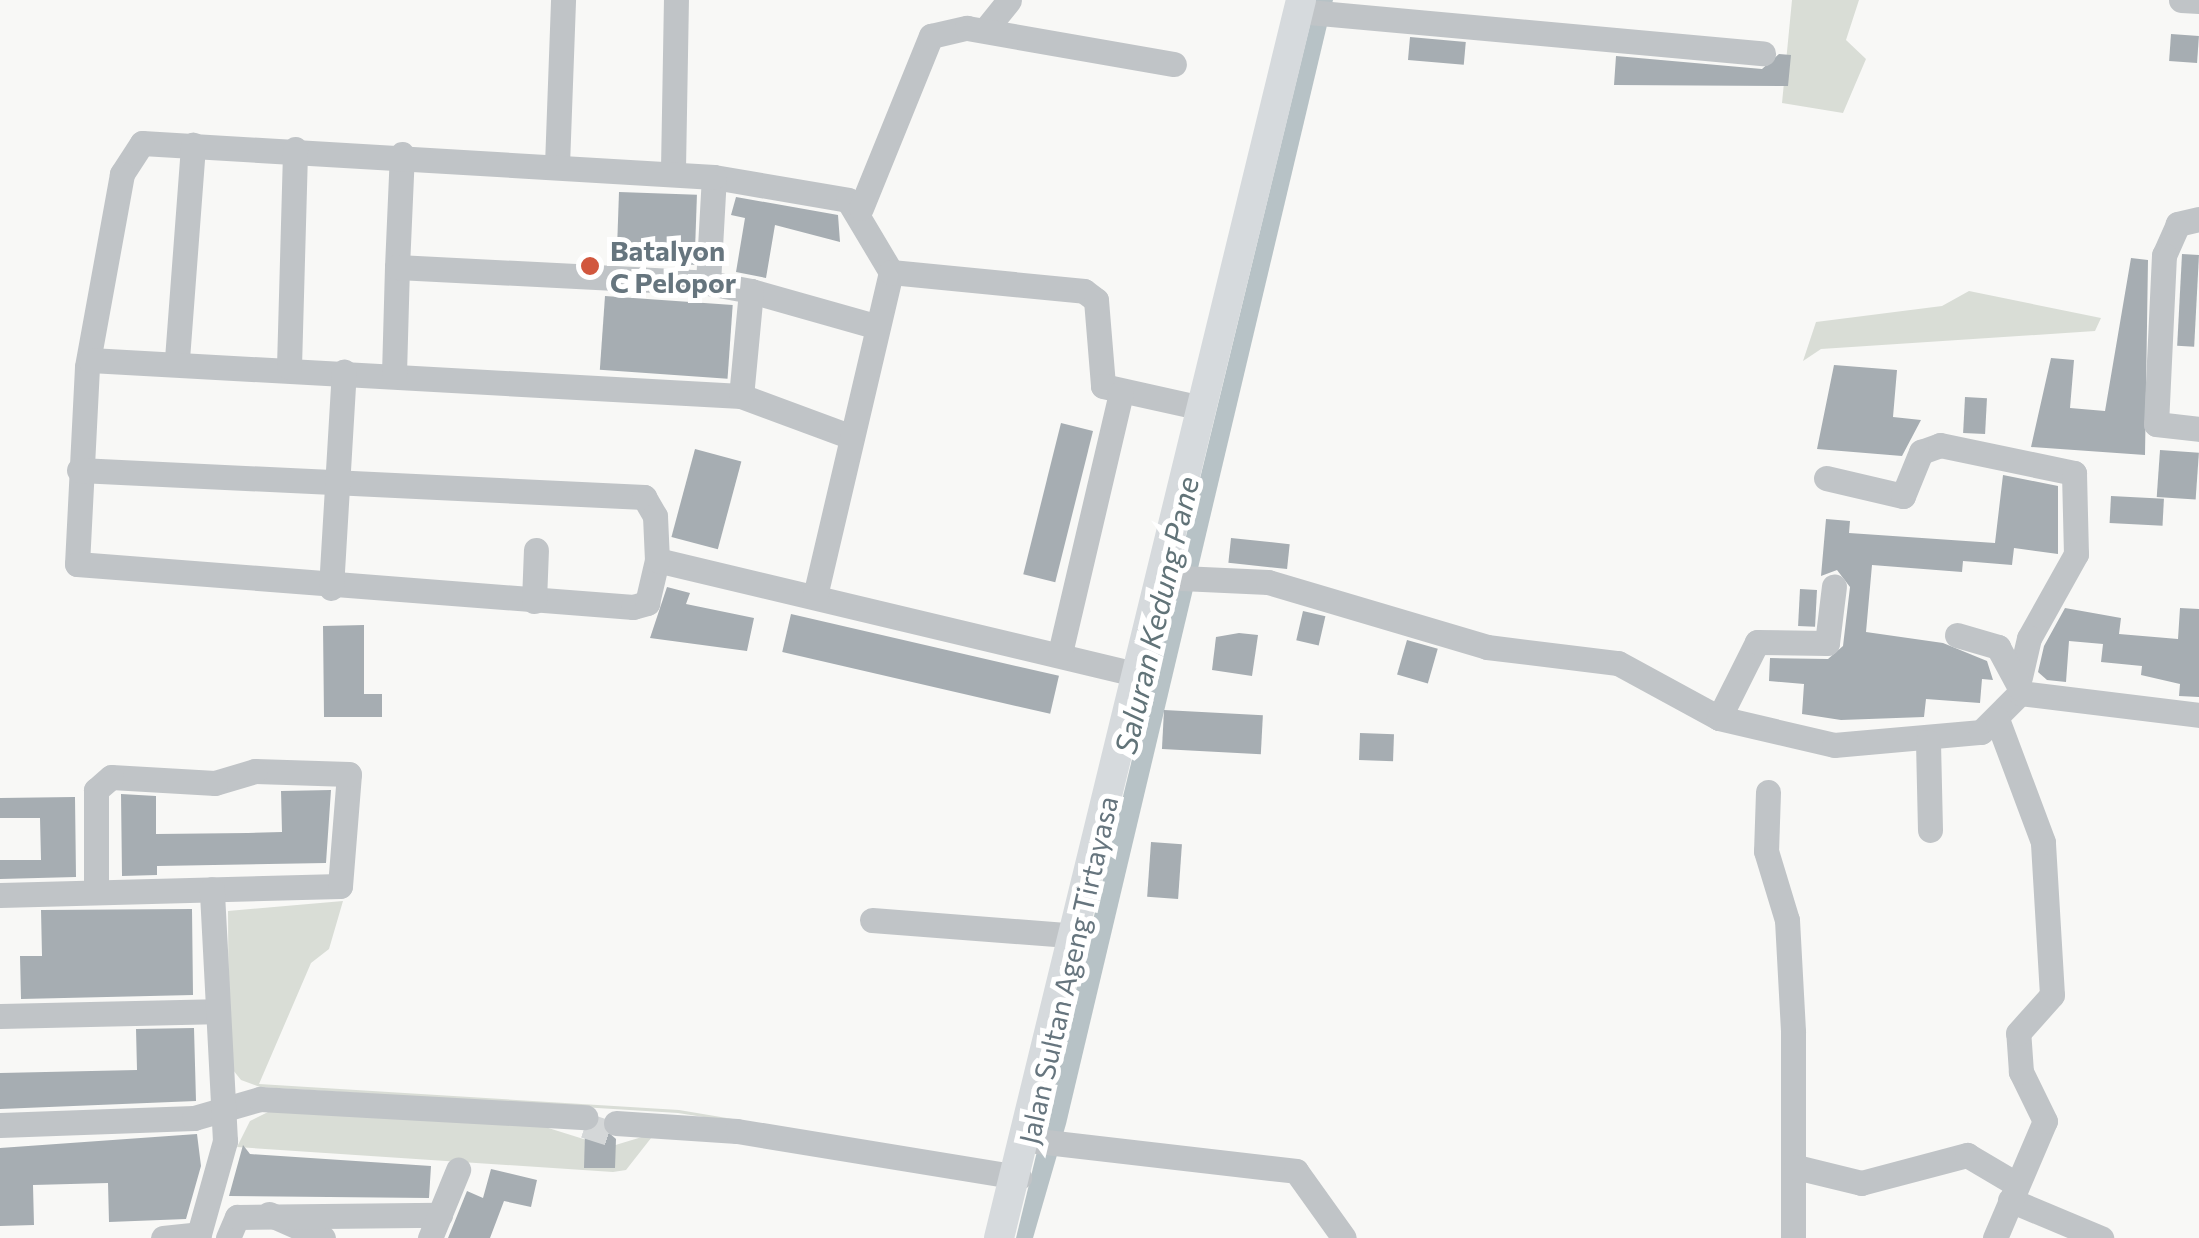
<!DOCTYPE html>
<style>
body{margin:0}
#map{position:relative;width:2199px;height:1238px;overflow:hidden;background:#f8f8f6;font-family:Commissioner,sans-serif}
div>[style]{position:absolute}
[style*='--x']{left:calc(var(--x)*1px);top:calc(var(--y)*1px);width:calc(var(--w)*1px);rotate:calc(var(--a)*1deg)}
.green>*{inset:0;background:#d9ddd6}
.water>*{inset:0;background:#b7c2c6}
.building>*{inset:0;background:#a6adb2;transform-origin:0 0}
.minor-tunnel>*{height:25px;margin-top:-12.5px;transform-origin:0;background:repeating-linear-gradient(90deg,#d4d7d8 0 25px,transparent 0 37px)}
.minor>*{height:25px;margin:-12.5px;padding:0 12.5px;transform-origin:12.5px;border-radius:12.5px;background:#c0c4c7}
.major>*{height:30px;margin:-15px;padding:0 15px;transform-origin:15px;border-radius:15px;background:#d6dadd}
.dots>*{width:28px;height:28px;translate:-50% -50%;box-sizing:border-box;border:5px solid #fff;border-radius:50%}
span{translate:-50% -50%;white-space:nowrap;text-align:center;line-height:1.15;-webkit-text-stroke:10px #fff;paint-order:stroke}
.poi-label{font-size:28px;color:#66757e;font-weight:700}
.left{translate:0 -50%;text-align:left}
.street-label{font-size:28px;color:#66757e}
.water-label{font-size:30px;color:#617378;font-style:italic}
</style>
<div id="map">
<div class="green">
<i style="clip-path:polygon(1792px 0,1859px 0,1846px 40px,1866px 59px,1843px 113px,1782px 103px)"></i>
<i style="clip-path:polygon(1969px 291px,2101px 318px,2095px 331px,1821px 349px,1803px 361px,1816px 322px,1942px 306px)"></i>
<i style="clip-path:polygon(343px 901px,329px 949px,311px 963px,259px 1084px,679px 1110px,963px 1158px,678px 1113px,260px 1087px,241px 1080px,229px 1065px,228px 911px)"></i>
<i style="clip-path:polygon(270px 1111px,542px 1126px,609px 1147px,655px 1133px,626px 1170px,613px 1172px,237px 1147px,250px 1121px)"></i>
</div>
<div class="water">
<i style="clip-path:polygon(1316px 0,1333px 0,1066px 1124px,1033px 1238px,1016px 1238px)"></i>
</div>
<div class="building">
<i style="left:2171px;top:34px;width:28px;height:27px;rotate:4deg"></i>
<i style="left:1410px;top:37px;width:56px;height:23px;rotate:5deg"></i>
<i style="clip-path:polygon(1779px 54px,1791px 55px,1788px 86px,1614px 85px,1616px 56px,1762px 69px)"></i>
<i style="left:619px;top:192px;width:78px;height:70px;rotate:2deg"></i>
<i style="clip-path:polygon(736px 197px,838px 215px,840px 242px,775px 225px,766px 278px,736px 272px,745px 218px,731px 215px)"></i>
<i style="left:2182px;top:254px;width:17px;height:92px;rotate:3deg"></i>
<i style="clip-path:polygon(2131px 258px,2148px 260px,2145px 455px,2031px 447px,2051px 358px,2074px 360px,2070px 408px,2105px 411px)"></i>
<i style="left:605px;top:296px;width:128px;height:74px;rotate:4deg"></i>
<i style="clip-path:polygon(1834px 365px,1897px 370px,1893px 417px,1921px 420px,1902px 456px,1817px 449px)"></i>
<i style="left:1965px;top:397px;width:22px;height:36px;rotate:3deg"></i>
<i style="left:1061px;top:423px;width:33px;height:156px;rotate:14deg"></i>
<i style="left:695px;top:449px;width:48px;height:91px;rotate:15deg"></i>
<i style="left:2160px;top:450px;width:39px;height:47px;rotate:4deg"></i>
<i style="clip-path:polygon(2003px 475px,2058px 486px,2058px 554px,2014px 548px,2012px 565px,1963px 561px,1962px 572px,1872px 565px,1866px 632px,1943px 643px,1987px 661px,1993px 680px,1982px 679px,1980px 703px,1926px 699px,1924px 717px,1841px 720px,1802px 714px,1804px 684px,1769px 681px,1770px 658px,1828px 659px,1843px 646px,1850px 587px,1837px 570px,1821px 576px,1826px 519px,1850px 521px,1849px 533px,1995px 543px)"></i>
<i style="left:2111px;top:496px;width:53px;height:27px;rotate:3deg"></i>
<i style="left:1231px;top:538px;width:59px;height:25px;rotate:6deg"></i>
<i style="clip-path:polygon(667px 587px,690px 593px,686px 604px,754px 618px,747px 651px,650px 638px)"></i>
<i style="left:1800px;top:589px;width:17px;height:37px;rotate:3deg"></i>
<i style="clip-path:polygon(2065px 608px,2121px 618px,2119px 634px,2178px 639px,2180px 608px,2199px 609px,2199px 697px,2179px 696px,2180px 684px,2141px 675px,2142px 666px,2101px 662px,2103px 644px,2069px 641px,2066px 682px,2047px 680px,2038px 672px,2044px 646px)"></i>
<i style="left:1303px;top:611px;width:23px;height:30px;rotate:13deg"></i>
<i style="left:791px;top:614px;width:275px;height:39px;rotate:13deg"></i>
<i style="clip-path:polygon(364px 625px,364px 694px,382px 694px,382px 717px,324px 717px,323px 626px)"></i>
<i style="clip-path:polygon(1239px 633px,1258px 635px,1252px 676px,1212px 670px,1216px 637px)"></i>
<i style="left:1407px;top:640px;width:32px;height:36px;rotate:16deg"></i>
<i style="left:1164px;top:710px;width:99px;height:39px;rotate:3deg"></i>
<i style="left:1360px;top:733px;width:34px;height:27px;rotate:2deg"></i>
<i style="clip-path:polygon(331px 790px,326px 863px,157px 866px,157px 875px,122px 876px,121px 794px,156px 796px,156px 834px,248px 833px,282px 832px,281px 791px)"></i>
<i style="clip-path:polygon(75px 797px,76px 877px,0 879px,0 860px,41px 860px,40px 818px,0 818px,0 798px)"></i>
<i style="left:1151px;top:842px;width:31px;height:55px;rotate:4deg"></i>
<i style="clip-path:polygon(192px 909px,193px 995px,21px 999px,20px 956px,42px 956px,41px 910px)"></i>
<i style="clip-path:polygon(194px 1028px,196px 1101px,0 1109px,0 1073px,137px 1070px,136px 1029px)"></i>
<i style="clip-path:polygon(600px 1125px,616px 1139px,615px 1168px,584px 1168px,585px 1133px)"></i>
<i style="clip-path:polygon(197px 1134px,201px 1166px,186px 1219px,109px 1222px,108px 1183px,33px 1185px,34px 1225px,0 1226px,0 1148px)"></i>
<i style="clip-path:polygon(243px 1145px,250px 1154px,431px 1166px,429px 1198px,229px 1196px)"></i>
<i style="clip-path:polygon(491px 1169px,537px 1180px,531px 1207px,504px 1201px,490px 1238px,448px 1238px,467px 1191px,483px 1198px)"></i>
</div>
<div class="minor-tunnel">
<i style="--x:585;--y:1125;--w:33;--a:18"></i>
</div>
<div class="minor">
<i style="--x:2181;--y:0;--w:18;--a:3"></i>
<i style="--x:1298;--y:11;--w:467;--a:5.2"></i>
<i style="--x:985;--y:30;--w:38;--a:-51"></i>
<i style="--x:557;--y:165;--w:165;--a:-87.9"></i>
<i style="--x:673;--y:169;--w:169;--a:-89"></i>
<i style="--x:714;--y:177;--w:136;--a:9.7"></i>
<i style="--x:848;--y:200;--w:84;--a:59.2"></i>
<i style="--x:861;--y:208;--w:186;--a:-67.9"></i>
<i style="--x:931;--y:36;--w:37;--a:-13"></i>
<i style="--x:967;--y:28;--w:210;--a:9.9"></i>
<i style="--x:2199;--y:219;--w:22;--a:167"></i>
<i style="--x:2178;--y:224;--w:34;--a:114"></i>
<i style="--x:2164;--y:255;--w:169;--a:92.7"></i>
<i style="--x:2156;--y:424;--w:43;--a:6.6"></i>
<i style="--x:397;--y:267;--w:113;--a:-87.5"></i>
<i style="--x:708;--y:283;--w:106;--a:-86.8"></i>
<i style="--x:714;--y:177;--w:573;--a:-176.6"></i>
<i style="--x:142;--y:143;--w:37;--a:123"></i>
<i style="--x:122;--y:174;--w:196;--a:100.3"></i>
<i style="--x:87;--y:367;--w:197;--a:92.9"></i>
<i style="--x:77;--y:564;--w:558;--a:4.42"></i>
<i style="--x:633;--y:607;--w:15;--a:-16"></i>
<i style="--x:647;--y:603;--w:44;--a:-76.9"></i>
<i style="--x:657;--y:560;--w:491;--a:13.4"></i>
<i style="--x:751;--y:291;--w:129;--a:15.8"></i>
<i style="--x:177;--y:359;--w:215;--a:-85.7"></i>
<i style="--x:90;--y:360;--w:652;--a:3.17"></i>
<i style="--x:741;--y:396;--w:118;--a:20.3"></i>
<i style="--x:289;--y:367;--w:218;--a:-88.4"></i>
<i style="--x:394;--y:374;--w:107;--a:-88.4"></i>
<i style="--x:397;--y:267;--w:311;--a:2.9"></i>
<i style="--x:708;--y:283;--w:44;--a:10.5"></i>
<i style="--x:751;--y:291;--w:105;--a:95.4"></i>
<i style="--x:79;--y:470;--w:566;--a:2.74"></i>
<i style="--x:644;--y:497;--w:22;--a:60"></i>
<i style="--x:655;--y:516;--w:44;--a:87.4"></i>
<i style="--x:1826;--y:478;--w:79;--a:13.2"></i>
<i style="--x:1903;--y:496;--w:48;--a:-67.8"></i>
<i style="--x:1921;--y:452;--w:20;--a:-20"></i>
<i style="--x:1940;--y:445;--w:137;--a:11.8"></i>
<i style="--x:2074;--y:473;--w:81;--a:88.6"></i>
<i style="--x:2076;--y:554;--w:96;--a:119.2"></i>
<i style="--x:2029;--y:638;--w:40;--a:103"></i>
<i style="--x:1159;--y:577;--w:109;--a:2.6"></i>
<i style="--x:1268;--y:582;--w:228;--a:16.5"></i>
<i style="--x:1487;--y:647;--w:132;--a:7"></i>
<i style="--x:1618;--y:663;--w:115;--a:28.6"></i>
<i style="--x:1719;--y:718;--w:118;--a:13.2"></i>
<i style="--x:1834;--y:745;--w:148;--a:-5.1"></i>
<i style="--x:1981;--y:732;--w:55;--a:-45"></i>
<i style="--x:2020;--y:693;--w:180;--a:7"></i>
<i style="--x:331;--y:588;--w:217;--a:-86.6"></i>
<i style="--x:815;--y:596;--w:333;--a:-76.8"></i>
<i style="--x:891;--y:272;--w:194;--a:5.6"></i>
<i style="--x:1084;--y:291;--w:15;--a:37"></i>
<i style="--x:1096;--y:300;--w:86;--a:85.3"></i>
<i style="--x:1103;--y:386;--w:101;--a:12.5"></i>
<i style="--x:534;--y:601;--w:51;--a:-87.8"></i>
<i style="--x:1957;--y:635;--w:43;--a:16.3"></i>
<i style="--x:1998;--y:647;--w:47;--a:61.8"></i>
<i style="--x:1060;--y:653;--w:267;--a:-76.8"></i>
<i style="--x:1719;--y:718;--w:85;--a:-63.4"></i>
<i style="--x:1757;--y:642;--w:70;--a:0.8"></i>
<i style="--x:1827;--y:643;--w:57;--a:-83"></i>
<i style="--x:1928;--y:742;--w:88;--a:88.7"></i>
<i style="--x:1768;--y:792;--w:59;--a:91.9"></i>
<i style="--x:1766;--y:851;--w:72;--a:73.1"></i>
<i style="--x:1787;--y:920;--w:112;--a:86.9"></i>
<i style="--x:1793;--y:1032;--w:206;--a:90"></i>
<i style="--x:0;--y:895;--w:340;--a:-1.5"></i>
<i style="--x:340;--y:886;--w:112;--a:-85.4"></i>
<i style="--x:349;--y:774;--w:94;--a:-178.2"></i>
<i style="--x:255;--y:771;--w:42;--a:163.3"></i>
<i style="--x:215;--y:783;--w:104;--a:-176.7"></i>
<i style="--x:111;--y:777;--w:20;--a:139"></i>
<i style="--x:96;--y:790;--w:102;--a:90"></i>
<i style="--x:872;--y:920;--w:207;--a:4.4"></i>
<i style="--x:0;--y:1016;--w:214;--a:-1.3"></i>
<i style="--x:616;--y:1123;--w:121;--a:3.8"></i>
<i style="--x:737;--y:1131;--w:286;--a:9.3"></i>
<i style="--x:0;--y:1125;--w:194;--a:-2.1"></i>
<i style="--x:194;--y:1118;--w:69;--a:-16.1"></i>
<i style="--x:260;--y:1099;--w:326;--a:3.2"></i>
<i style="--x:1029;--y:1140;--w:269;--a:6.6"></i>
<i style="--x:1296;--y:1171;--w:82;--a:54.4"></i>
<i style="--x:1796;--y:1167;--w:67;--a:13.8"></i>
<i style="--x:1861;--y:1183;--w:110;--a:-14.8"></i>
<i style="--x:1967;--y:1155;--w:57;--a:30.6"></i>
<i style="--x:2010;--y:1200;--w:99;--a:22.7"></i>
<i style="--x:269;--y:1214;--w:59;--a:24"></i>
<i style="--x:163;--y:1238;--w:36;--a:-6"></i>
<i style="--x:199;--y:1234;--w:97;--a:-74.4"></i>
<i style="--x:225;--y:1141;--w:252;--a:-93"></i>
<i style="--x:228;--y:1238;--w:23;--a:-67"></i>
<i style="--x:237;--y:1217;--w:203;--a:-0.6"></i>
<i style="--x:430;--y:1238;--w:74;--a:-67.6"></i>
<i style="--x:1995;--y:1238;--w:127;--a:-66.9"></i>
<i style="--x:2045;--y:1121;--w:55;--a:-116.1"></i>
<i style="--x:2021;--y:1072;--w:39;--a:-94"></i>
<i style="--x:2018;--y:1033;--w:51;--a:-48.2"></i>
<i style="--x:2052;--y:995;--w:153;--a:-93.4"></i>
<i style="--x:2043;--y:842;--w:131;--a:-110.5"></i>
</div>
<div class="major">
<i style="--x:999;--y:1238;--w:1274;--a:-76.29"></i>
</div>
<div class="dots">
<i style="left:590px;top:266px;background:#d1573e"></i>
</div>
<div class="poi-label">
<span class="left" style="left:610px;top:266px">Batalyon<br>C Pelopor</span>
</div>
<div class="street-label">
<span style="left:1068px;top:970px;rotate:-77deg">Jalan Sultan Ageng Tirtayasa</span>
</div>
<div class="water-label">
<span style="left:1156px;top:615px;rotate:-77deg">Saluran Kedung Pane</span>
</div>
</div>
